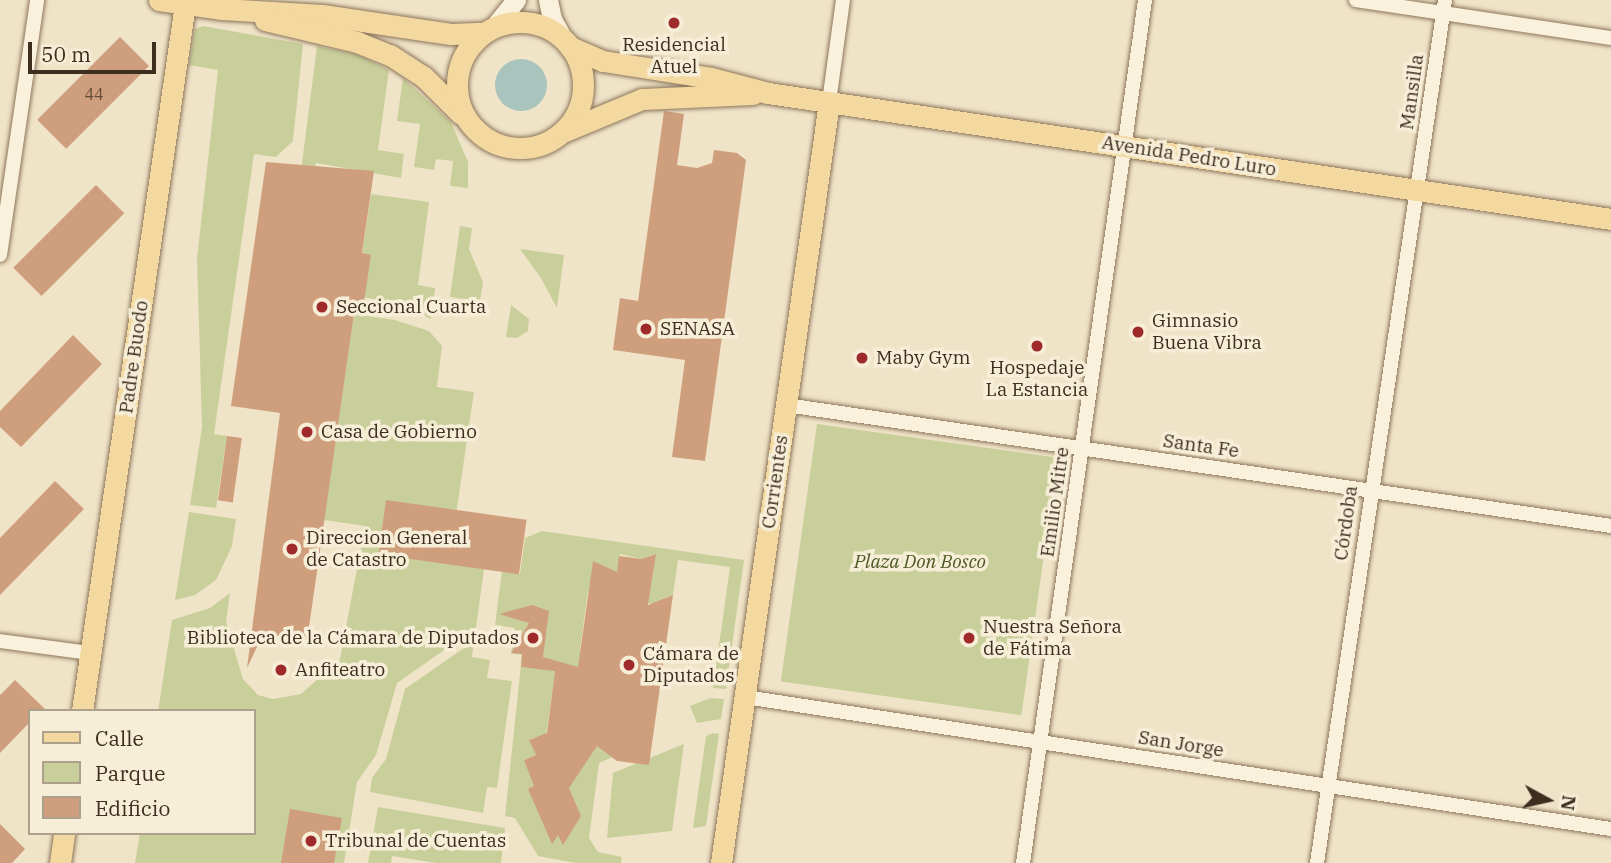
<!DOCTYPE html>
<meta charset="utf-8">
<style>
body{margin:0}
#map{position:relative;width:1611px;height:863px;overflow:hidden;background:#f0e4c8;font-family:"IBM Plex Serif",serif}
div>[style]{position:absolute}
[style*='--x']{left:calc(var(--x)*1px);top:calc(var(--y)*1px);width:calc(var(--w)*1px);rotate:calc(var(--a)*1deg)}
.green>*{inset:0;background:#c9cf9b;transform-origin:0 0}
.water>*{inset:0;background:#a9c4bc}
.round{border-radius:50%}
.building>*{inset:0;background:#cf9f7d;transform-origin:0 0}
.roads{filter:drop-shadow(0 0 2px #8d765c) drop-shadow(0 0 2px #8d765c)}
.street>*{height:14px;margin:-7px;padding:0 7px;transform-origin:7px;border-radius:7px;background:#faf1dc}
.secondary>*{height:19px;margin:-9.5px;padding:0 9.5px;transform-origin:9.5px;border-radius:9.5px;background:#faf1dc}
.primary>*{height:21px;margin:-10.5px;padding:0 10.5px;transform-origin:10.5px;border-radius:10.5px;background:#f3d9a0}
.primary>.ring{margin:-10.5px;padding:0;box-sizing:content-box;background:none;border:21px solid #f3d9a0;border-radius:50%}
.dots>*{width:19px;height:19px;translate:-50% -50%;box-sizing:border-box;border:4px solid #f7eed8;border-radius:50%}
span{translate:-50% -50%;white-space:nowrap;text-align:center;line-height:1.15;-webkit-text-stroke:7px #f7eed8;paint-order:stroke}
.number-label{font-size:16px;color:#624a37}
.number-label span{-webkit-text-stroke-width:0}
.poi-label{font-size:19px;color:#3d2e20}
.left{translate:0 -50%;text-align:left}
.right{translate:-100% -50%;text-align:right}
.street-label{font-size:19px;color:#3d2e20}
.park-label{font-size:19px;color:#4d5a26;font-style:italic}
.legend{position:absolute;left:28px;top:709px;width:228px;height:126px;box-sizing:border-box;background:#f7eed8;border:2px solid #ada18e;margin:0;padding:9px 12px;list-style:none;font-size:21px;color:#3d2e20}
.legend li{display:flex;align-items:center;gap:14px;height:35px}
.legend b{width:35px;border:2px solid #ada18e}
.north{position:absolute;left:1513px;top:765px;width:70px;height:70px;-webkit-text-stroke:5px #f7eed8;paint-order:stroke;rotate:98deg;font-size:19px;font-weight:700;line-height:28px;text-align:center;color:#3d2e20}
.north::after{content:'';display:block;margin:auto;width:24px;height:32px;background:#3d2e20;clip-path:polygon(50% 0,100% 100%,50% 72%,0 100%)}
.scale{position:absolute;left:28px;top:42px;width:128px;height:32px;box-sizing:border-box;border:4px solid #3d2e20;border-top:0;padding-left:9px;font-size:21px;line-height:24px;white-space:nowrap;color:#3d2e20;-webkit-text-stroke:5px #f7eed8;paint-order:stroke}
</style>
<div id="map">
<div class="green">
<i style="clip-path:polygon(203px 26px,303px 44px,293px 141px,276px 157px,254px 154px,214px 434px,227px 436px,216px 508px,190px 505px,202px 427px,197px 259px,218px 70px,189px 65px,195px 29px)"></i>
<i style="clip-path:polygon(317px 46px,358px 55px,389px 70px,378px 150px,404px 154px,401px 178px,316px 163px,297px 296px,286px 288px)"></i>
<i style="clip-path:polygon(403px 78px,451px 122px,468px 162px,468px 188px,450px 186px,453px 161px,436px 159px,434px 170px,414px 167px,420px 124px,397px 121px)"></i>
<i style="clip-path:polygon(371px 194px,429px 202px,418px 285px,435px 288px,431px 319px,398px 303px,356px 296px)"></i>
<i style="clip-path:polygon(460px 226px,472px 228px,469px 249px,483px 282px,480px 301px,450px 297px)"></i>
<i style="clip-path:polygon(520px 249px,564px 255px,557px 308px,541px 278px)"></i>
<i style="clip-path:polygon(511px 305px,529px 319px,528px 331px,517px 338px,506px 337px)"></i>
<i style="clip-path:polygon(354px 314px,395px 320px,429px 331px,442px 346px,437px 387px,474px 392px,449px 563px,484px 569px,476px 628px,397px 683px,376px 755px,357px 782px,344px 863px,135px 863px,140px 833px,254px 833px,254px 711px,158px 711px,172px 620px,210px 608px,230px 593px,226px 622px,243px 679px,258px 695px,273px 699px,301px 694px,340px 659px,365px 526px,324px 520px)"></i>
<i style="left:817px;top:424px;width:243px;height:260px;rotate:8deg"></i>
<i style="clip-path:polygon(189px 512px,236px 519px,232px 546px,216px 580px,195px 595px,175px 600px)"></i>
<i style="clip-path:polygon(542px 531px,744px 560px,726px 689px,713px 688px,730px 567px,678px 560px,673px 595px,663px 599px,662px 605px,640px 602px,642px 591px,651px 588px,655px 554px,641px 559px,620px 554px,614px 594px,588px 591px,580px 649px,602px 679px,555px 673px,544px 750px,537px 737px,530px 739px,536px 755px,524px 760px,526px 764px,537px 760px,586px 698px,613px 757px,599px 763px,589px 838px,598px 852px,622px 857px,621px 863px,576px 863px,538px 856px,515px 818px,505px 816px,522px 655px,511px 653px,515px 628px,495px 625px,502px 571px,520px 574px,525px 538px)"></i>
<i style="clip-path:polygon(474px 641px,472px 657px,490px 660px,487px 678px,512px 681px,497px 788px,487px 787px,483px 813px,370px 792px,372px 778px,386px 759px,405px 689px)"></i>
<i style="clip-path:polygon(711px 698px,724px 699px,721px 719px,697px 723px,690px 706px)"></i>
<i style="clip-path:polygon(713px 733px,719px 734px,706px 826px,693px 828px,706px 736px)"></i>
<i style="clip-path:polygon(684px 744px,672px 831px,607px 838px,613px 773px)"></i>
<i style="clip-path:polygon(378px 807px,505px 828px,501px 863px,436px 863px,392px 856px,391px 863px,368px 863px)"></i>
</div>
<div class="water">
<i class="round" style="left:495px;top:59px;width:52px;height:52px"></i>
</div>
<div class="building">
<i style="left:120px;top:37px;width:41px;height:117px;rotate:45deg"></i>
<i style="clip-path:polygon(664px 111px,684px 114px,677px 165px,697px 168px,712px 163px,714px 150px,737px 153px,746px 160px,705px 461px,672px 457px,685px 360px,613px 350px,620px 298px,638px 301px)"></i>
<i style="clip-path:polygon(266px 162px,374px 171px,362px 253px,371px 255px,362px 316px,354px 314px,307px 641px,263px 634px,247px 668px,280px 413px,231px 406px)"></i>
<i style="left:96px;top:185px;width:40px;height:117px;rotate:45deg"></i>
<i style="clip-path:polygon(73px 335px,102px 364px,21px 447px,0 427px,0 411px)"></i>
<i style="left:227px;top:436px;width:15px;height:65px;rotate:8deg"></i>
<i style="clip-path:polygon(55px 481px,84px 509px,0 595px,0 538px)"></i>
<i style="left:386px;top:500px;width:142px;height:55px;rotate:8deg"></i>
<i style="clip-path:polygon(656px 554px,648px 605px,673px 595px,649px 765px,617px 761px,597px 746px,569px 788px,581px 816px,563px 845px,558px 835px,552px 844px,528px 789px,534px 786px,524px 760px,536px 755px,529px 740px,547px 733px,555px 671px,521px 667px,522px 654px,511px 653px,529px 623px,499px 614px,532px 605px,549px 611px,543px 657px,578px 667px,593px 561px,617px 572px,619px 556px,641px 559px)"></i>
<i style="clip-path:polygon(15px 680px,47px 711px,30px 711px,30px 722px,0 753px,0 695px)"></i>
<i style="clip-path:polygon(290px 809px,342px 818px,334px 863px,281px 863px)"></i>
<i style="clip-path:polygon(0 824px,25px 849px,12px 863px,0 863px)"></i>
</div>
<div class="roads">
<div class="street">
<i style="--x:1356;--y:0;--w:258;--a:8.5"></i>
<i style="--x:829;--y:102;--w:103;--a:-82.2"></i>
<i style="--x:0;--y:255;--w:258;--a:-81.7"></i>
<i style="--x:786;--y:405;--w:834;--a:8.34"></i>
<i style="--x:0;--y:641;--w:91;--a:7.6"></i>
<i style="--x:745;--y:697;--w:876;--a:8.67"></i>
<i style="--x:1023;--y:863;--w:872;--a:-81.95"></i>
<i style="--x:1317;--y:863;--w:872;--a:-81.56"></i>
</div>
<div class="secondary">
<i style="--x:548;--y:0;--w:19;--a:78"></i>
<i style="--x:552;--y:19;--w:23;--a:61"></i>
<i style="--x:494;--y:27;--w:35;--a:-51"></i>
</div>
<div class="primary">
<i style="--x:159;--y:0;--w:64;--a:8.1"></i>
<i style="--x:222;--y:9;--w:100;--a:3.4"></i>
<i style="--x:322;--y:15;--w:130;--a:8.4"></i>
<i style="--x:451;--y:34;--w:33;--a:-2"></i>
<i style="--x:265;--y:20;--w:95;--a:13.4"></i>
<i style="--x:357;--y:42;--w:35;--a:22"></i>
<i style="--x:390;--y:55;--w:40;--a:32.9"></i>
<i style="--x:424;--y:77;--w:52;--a:45"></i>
<i class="ring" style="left:457px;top:22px;width:105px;height:105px"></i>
<i style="--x:570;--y:47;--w:36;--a:23"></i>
<i style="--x:603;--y:61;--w:109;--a:8.9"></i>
<i style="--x:711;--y:78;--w:59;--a:14.7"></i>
<i style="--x:768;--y:93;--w:852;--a:8.5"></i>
<i style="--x:565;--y:131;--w:83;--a:-22.6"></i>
<i style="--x:642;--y:99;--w:111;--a:-2.6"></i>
<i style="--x:82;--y:711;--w:714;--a:-81.71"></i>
<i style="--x:60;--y:863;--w:30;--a:-82"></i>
<i style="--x:721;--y:863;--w:769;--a:-81.92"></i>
</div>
</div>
<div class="dots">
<i style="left:674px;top:23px;background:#9e2a2b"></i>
<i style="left:322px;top:307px;background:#9e2a2b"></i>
<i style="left:646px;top:329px;background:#9e2a2b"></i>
<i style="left:1138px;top:332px;background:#9e2a2b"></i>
<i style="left:1037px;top:346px;background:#9e2a2b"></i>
<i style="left:862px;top:358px;background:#9e2a2b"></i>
<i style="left:307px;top:432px;background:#9e2a2b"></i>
<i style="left:292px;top:549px;background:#9e2a2b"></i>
<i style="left:533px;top:638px;background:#9e2a2b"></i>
<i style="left:969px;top:638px;background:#9e2a2b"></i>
<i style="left:629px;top:665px;background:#9e2a2b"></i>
<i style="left:281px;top:670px;background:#9e2a2b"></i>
<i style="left:311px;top:841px;background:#9e2a2b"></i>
</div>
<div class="number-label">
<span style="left:94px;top:94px">44</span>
</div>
<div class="poi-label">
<span style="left:674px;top:56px">Residencial<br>Atuel</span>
<span class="left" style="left:336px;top:307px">Seccional Cuarta</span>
<span class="left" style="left:1152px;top:332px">Gimnasio<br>Buena Vibra</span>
<span class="left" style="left:660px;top:329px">SENASA</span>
<span class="left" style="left:876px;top:358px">Maby Gym</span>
<span style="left:1037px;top:379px">Hospedaje<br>La Estancia</span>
<span class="left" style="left:321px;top:432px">Casa de Gobierno</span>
<span class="left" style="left:306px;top:549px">Direccion General<br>de Catastro</span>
<span class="left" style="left:983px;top:638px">Nuestra Señora<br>de Fátima</span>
<span class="right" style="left:519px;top:638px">Biblioteca de la Cámara de Diputados</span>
<span class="left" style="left:643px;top:665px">Cámara de<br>Diputados</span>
<span class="left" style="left:295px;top:670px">Anfiteatro</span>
<span class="left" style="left:325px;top:841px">Tribunal de Cuentas</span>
</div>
<div class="street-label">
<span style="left:1412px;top:92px;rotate:-82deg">Mansilla</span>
<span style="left:1189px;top:156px;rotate:9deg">Avenida Pedro Luro</span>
<span style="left:134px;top:357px;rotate:-82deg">Padre Buodo</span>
<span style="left:1201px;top:446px;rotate:8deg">Santa Fe</span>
<span style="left:775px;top:482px;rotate:-82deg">Corrientes</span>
<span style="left:1055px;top:502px;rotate:-82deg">Emilio Mitre</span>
<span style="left:1346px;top:523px;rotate:-82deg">Córdoba</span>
<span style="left:1181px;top:744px;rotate:9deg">San Jorge</span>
</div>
<div class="park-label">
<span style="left:920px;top:562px">Plaza Don Bosco</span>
</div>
<ul class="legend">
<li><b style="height:9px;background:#f3d9a0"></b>Calle</li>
<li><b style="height:19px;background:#c9cf9b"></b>Parque</li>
<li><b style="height:19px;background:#cf9f7d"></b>Edificio</li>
</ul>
<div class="north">N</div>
<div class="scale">50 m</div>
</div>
